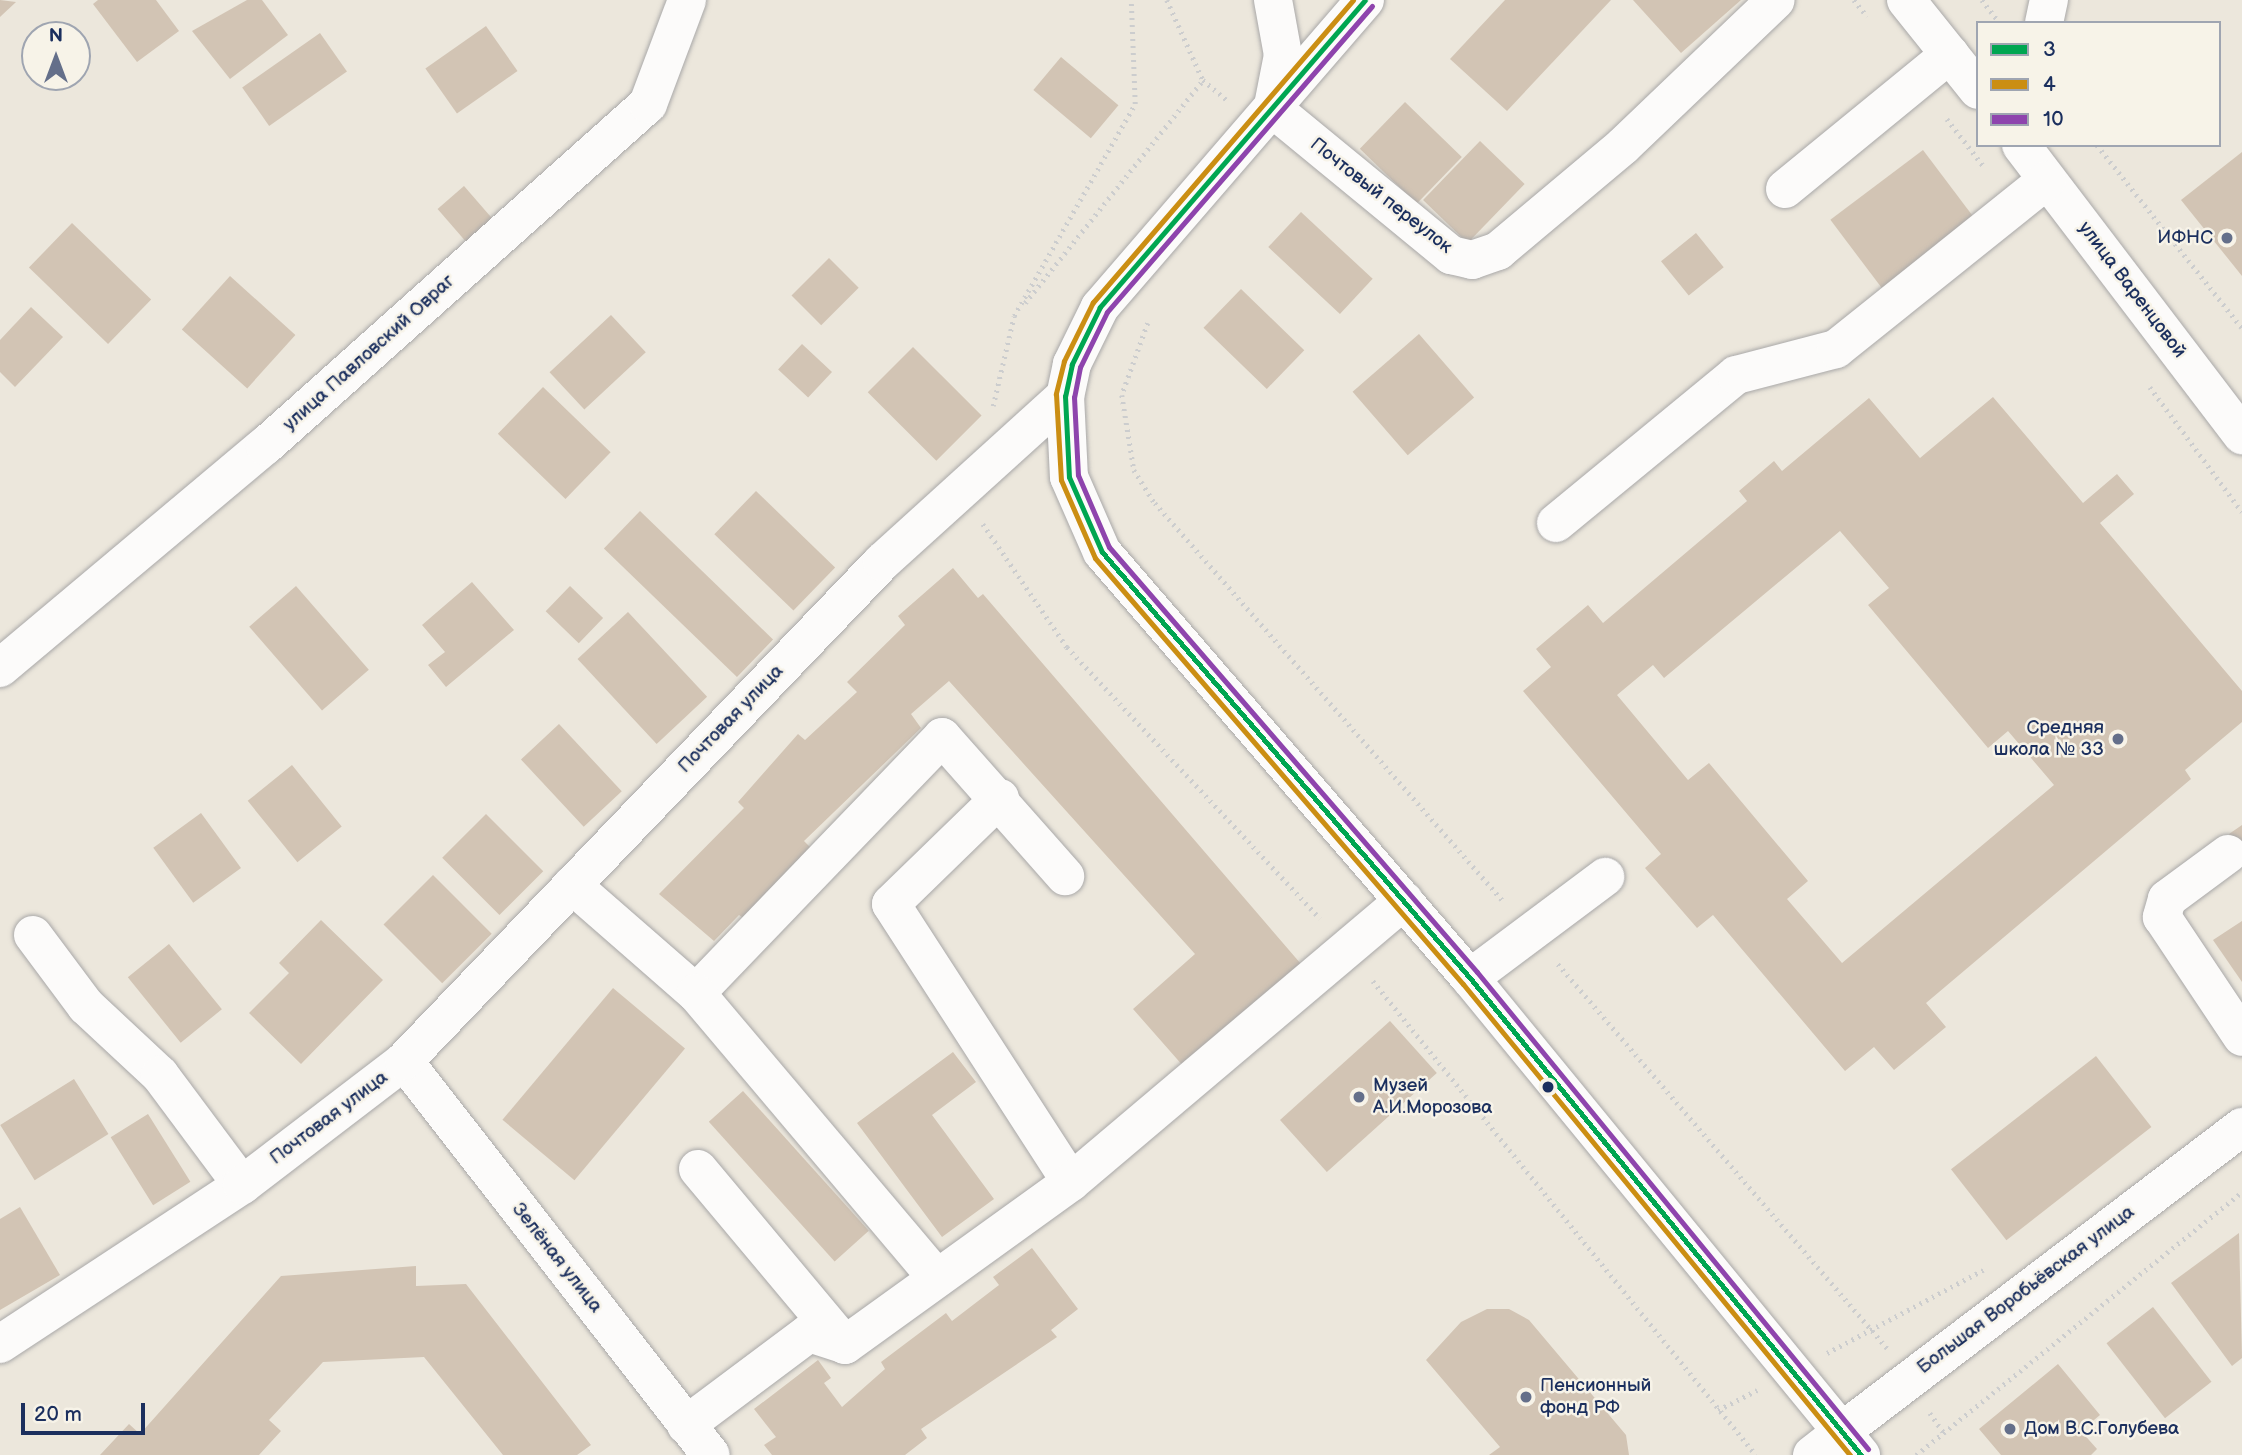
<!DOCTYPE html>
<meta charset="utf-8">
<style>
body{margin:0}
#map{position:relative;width:2242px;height:1455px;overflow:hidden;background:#ece7dc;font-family:"Balsamiq Sans",sans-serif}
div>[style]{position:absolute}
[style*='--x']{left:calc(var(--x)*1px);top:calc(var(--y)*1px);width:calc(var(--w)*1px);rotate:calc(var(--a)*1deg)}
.building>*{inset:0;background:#d2c4b4;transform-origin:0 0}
.path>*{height:4.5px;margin-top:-2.25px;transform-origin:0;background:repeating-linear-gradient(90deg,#cccdce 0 2px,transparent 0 7px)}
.roads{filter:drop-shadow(0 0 2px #a9a8a8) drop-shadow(0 0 2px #a9a8a8)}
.minor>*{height:38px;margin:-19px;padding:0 19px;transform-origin:19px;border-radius:19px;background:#fcfbfa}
.major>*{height:38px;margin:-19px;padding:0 19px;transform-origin:19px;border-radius:19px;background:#fcfbfa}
.bus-1>*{height:5px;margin:-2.5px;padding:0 2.5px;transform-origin:2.5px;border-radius:2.5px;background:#00a651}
.bus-2>*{height:5px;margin:-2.5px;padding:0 2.5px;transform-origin:2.5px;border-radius:2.5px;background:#cb8e13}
.bus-3>*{height:5px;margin:-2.5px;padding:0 2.5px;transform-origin:2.5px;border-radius:2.5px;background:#8e44ad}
.dots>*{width:19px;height:19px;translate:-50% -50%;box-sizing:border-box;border:4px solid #f7f3e8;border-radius:50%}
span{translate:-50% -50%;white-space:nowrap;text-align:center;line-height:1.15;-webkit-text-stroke:5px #f7f3e8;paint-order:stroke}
.street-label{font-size:19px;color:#1b2f5e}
.poi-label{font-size:19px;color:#1b2f5e}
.right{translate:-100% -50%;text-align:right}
.left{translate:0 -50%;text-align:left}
.legend{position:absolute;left:1976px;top:21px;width:245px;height:126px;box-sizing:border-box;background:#f7f3e8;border:2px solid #9fa5b1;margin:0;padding:9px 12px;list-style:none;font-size:21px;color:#1b2f5e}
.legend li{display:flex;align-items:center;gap:14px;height:35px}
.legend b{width:35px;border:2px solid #9fa5b1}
.north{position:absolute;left:21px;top:21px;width:70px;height:70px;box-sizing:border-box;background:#f7f3e8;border:2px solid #9fa5b1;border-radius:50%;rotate:0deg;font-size:19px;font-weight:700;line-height:28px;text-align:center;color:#1b2f5e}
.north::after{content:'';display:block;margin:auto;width:24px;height:32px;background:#646f8a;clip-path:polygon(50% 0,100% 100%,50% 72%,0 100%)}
.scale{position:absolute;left:21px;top:1403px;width:124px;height:32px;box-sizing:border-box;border:4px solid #1b2f5e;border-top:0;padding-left:9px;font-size:21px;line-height:24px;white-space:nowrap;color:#1b2f5e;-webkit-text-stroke:5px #f7f3e8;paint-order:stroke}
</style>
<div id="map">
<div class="building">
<i style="clip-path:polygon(0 0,16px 2px,0 17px)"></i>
<i style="clip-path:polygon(98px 0,156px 0,179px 31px,137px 62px,93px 4px)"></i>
<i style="clip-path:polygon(247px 0,262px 0,288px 35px,230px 79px,192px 31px)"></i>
<i style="clip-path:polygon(1505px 0,1611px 0,1507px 111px,1450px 59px)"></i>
<i style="clip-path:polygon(1633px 0,1741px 0,1681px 53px)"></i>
<i style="left:486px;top:26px;width:55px;height:74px;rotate:55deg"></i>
<i style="left:320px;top:33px;width:47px;height:95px;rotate:55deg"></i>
<i style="left:1061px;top:57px;width:75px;height:43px;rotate:40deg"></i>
<i style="left:1405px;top:102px;width:79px;height:65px;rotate:44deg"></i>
<i style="left:1480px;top:141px;width:62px;height:82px;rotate:44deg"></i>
<i style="left:1923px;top:150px;width:88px;height:116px;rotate:53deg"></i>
<i style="clip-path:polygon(2242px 152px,2242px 276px,2181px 200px)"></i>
<i style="left:464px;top:186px;width:45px;height:35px;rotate:49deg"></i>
<i style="left:1301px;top:212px;width:98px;height:48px;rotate:43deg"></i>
<i style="left:72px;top:223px;width:110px;height:62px;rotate:44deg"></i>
<i style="left:1696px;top:233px;width:44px;height:45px;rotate:51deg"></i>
<i style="left:829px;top:258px;width:42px;height:53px;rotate:45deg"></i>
<i style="left:230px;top:276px;width:88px;height:72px;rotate:42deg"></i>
<i style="left:1241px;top:289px;width:88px;height:54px;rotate:44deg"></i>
<i style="clip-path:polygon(31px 307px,63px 337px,15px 387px,0 372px,0 340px)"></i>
<i style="left:611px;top:315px;width:51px;height:84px;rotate:47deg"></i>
<i style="left:1419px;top:334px;width:84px;height:88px;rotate:49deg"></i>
<i style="left:802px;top:344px;width:41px;height:35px;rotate:43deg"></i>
<i style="left:913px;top:347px;width:97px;height:64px;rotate:45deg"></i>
<i style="left:543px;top:387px;width:94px;height:65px;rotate:44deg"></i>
<i style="clip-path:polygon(evenodd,1993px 397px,2083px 503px,2117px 474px,2134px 494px,2100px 523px,2242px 691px,2242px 722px,2185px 770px,2191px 779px,1926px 1003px,1946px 1027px,1894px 1070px,1874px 1047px,1845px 1071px,1713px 915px,1697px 928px,1645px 868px,1661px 854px,1523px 691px,1551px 667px,1536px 649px,1588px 605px,1603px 623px,1747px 501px,1739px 491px,1774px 461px,1782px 471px,1869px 398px,1920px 458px,1993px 397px,1840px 531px,1889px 588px,1868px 605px,1988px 748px,2008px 731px,2054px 785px,1842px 963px,1787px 899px,1808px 881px,1709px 763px,1688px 780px,1617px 695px,1653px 665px,1664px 678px,1840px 531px)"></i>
<i style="left:756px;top:491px;width:110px;height:60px;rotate:44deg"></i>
<i style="left:640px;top:511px;width:185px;height:52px;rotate:44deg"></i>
<i style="clip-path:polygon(953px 568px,978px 598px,983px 594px,1301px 964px,1184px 1067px,1133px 1009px,1195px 954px,949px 681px,911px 714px,921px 728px,804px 841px,811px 848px,745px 919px,739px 915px,714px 941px,659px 894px,744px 808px,738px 802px,798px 734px,805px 740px,857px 692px,847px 682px,905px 625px,898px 616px)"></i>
<i style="clip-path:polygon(472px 582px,514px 630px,446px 687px,428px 665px,445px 652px,422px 625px)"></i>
<i style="left:296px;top:586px;width:111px;height:62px;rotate:49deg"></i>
<i style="left:570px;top:586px;width:46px;height:35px;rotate:44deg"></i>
<i style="left:628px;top:612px;width:116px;height:69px;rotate:47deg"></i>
<i style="left:559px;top:724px;width:92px;height:52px;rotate:47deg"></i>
<i style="left:292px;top:765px;width:79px;height:57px;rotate:51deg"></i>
<i style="left:201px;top:813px;width:68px;height:59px;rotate:54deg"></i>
<i style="left:486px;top:814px;width:81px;height:62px;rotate:45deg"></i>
<i style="clip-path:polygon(2242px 825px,2242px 853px,2229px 834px)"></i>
<i style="left:433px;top:875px;width:83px;height:70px;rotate:45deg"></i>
<i style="clip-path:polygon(321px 920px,383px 980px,301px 1064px,249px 1013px,289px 973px,279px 963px)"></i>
<i style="clip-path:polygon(2242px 921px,2242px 982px,2213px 940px)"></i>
<i style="left:169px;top:944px;width:84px;height:53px;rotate:51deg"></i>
<i style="left:613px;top:988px;width:94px;height:172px;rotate:40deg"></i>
<i style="left:1390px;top:1021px;width:70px;height:148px;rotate:48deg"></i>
<i style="clip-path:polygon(953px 1052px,976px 1082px,932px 1115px,994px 1199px,942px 1237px,857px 1123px)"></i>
<i style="left:2096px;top:1056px;width:90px;height:184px;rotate:52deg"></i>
<i style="left:74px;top:1079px;width:65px;height:87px;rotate:58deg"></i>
<i style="left:743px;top:1091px;width:188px;height:46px;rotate:48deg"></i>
<i style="left:148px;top:1114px;width:80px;height:44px;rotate:58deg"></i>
<i style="clip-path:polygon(20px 1207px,60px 1275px,0 1310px,0 1219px)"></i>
<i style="clip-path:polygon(2239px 1233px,2242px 1358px,2232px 1366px,2171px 1283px)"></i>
<i style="clip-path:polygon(1032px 1248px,1078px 1309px,1051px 1330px,1057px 1337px,921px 1429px,927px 1438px,905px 1455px,772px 1455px,764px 1445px,776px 1437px,754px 1409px,818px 1360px,831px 1378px,824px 1383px,842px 1407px,885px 1369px,881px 1362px,946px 1313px,952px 1321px,999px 1285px,993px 1277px)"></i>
<i style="clip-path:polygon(416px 1266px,416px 1286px,466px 1284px,591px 1445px,577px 1455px,503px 1455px,424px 1357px,323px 1362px,269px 1420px,281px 1431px,259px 1455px,100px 1455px,129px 1424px,140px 1434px,281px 1276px)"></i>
<i style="left:2153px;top:1307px;width:95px;height:59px;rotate:52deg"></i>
<i style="clip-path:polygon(1487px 1309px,1509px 1309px,1529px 1320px,1626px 1435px,1629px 1455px,1489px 1455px,1500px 1447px,1426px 1360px,1461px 1322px)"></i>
<i style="clip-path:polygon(2058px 1364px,2100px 1415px,2081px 1431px,2097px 1449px,2091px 1455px,2001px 1455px,1979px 1429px)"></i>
</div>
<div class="path">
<i style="--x:1167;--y:0;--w:88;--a:65.8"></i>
<i style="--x:1203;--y:80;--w:31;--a:40"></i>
<i style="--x:1854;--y:0;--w:21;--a:51"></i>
<i style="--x:1982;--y:0;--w:29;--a:52"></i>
<i style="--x:1947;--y:119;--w:62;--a:52.2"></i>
<i style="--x:2097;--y:145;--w:233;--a:51.6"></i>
<i style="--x:1025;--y:303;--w:285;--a:-51.4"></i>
<i style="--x:1148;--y:323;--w:77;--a:109.9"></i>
<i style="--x:1122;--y:395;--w:76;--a:80.9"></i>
<i style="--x:1134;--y:470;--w:39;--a:58"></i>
<i style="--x:1155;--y:503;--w:530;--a:48.82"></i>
<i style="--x:2150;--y:387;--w:155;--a:53.6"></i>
<i style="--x:993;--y:406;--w:92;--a:-76.9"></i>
<i style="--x:1014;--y:316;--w:244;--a:-60.3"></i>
<i style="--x:1135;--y:104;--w:104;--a:-92.2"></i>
<i style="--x:983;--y:524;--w:149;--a:55.7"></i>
<i style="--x:1067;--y:647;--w:371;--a:47"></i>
<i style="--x:1558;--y:964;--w:506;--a:49.41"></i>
<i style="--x:1373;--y:981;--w:609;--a:51.06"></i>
<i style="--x:1827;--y:1353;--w:177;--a:-28"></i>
<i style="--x:1718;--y:1410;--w:44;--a:-27.1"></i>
<i style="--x:1930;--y:1413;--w:24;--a:55"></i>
<i style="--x:1916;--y:1455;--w:419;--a:-38.9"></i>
</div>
<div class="roads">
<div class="minor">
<i style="--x:1906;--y:0;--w:115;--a:51.3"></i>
<i style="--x:2044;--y:23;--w:24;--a:-78"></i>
<i style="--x:1272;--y:108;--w:232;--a:39.4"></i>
<i style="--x:1451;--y:255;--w:22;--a:13"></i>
<i style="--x:1472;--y:260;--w:28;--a:-19"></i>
<i style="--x:1498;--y:251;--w:163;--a:-40"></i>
<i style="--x:1623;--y:146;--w:211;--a:-43.7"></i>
<i style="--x:2021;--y:145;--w:365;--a:52.7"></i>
<i style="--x:1785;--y:189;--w:213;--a:-39.3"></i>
<i style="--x:1556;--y:523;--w:233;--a:-39.4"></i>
<i style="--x:1736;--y:375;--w:103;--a:-14.6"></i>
<i style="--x:1836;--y:349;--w:270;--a:-38.7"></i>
<i style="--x:0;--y:668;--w:346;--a:-40"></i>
<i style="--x:265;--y:446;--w:513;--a:-41.76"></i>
<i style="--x:648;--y:104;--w:111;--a:-69.4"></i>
<i style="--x:1000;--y:798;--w:152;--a:135.8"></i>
<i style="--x:891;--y:904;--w:331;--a:57.1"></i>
<i style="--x:1071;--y:1182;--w:436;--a:-40.2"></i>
<i style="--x:2228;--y:854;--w:76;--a:143.6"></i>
<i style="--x:2167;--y:899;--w:19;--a:106"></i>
<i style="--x:2162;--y:917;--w:144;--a:56.3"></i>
<i style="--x:572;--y:885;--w:164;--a:41.1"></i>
<i style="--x:696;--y:993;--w:355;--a:-46.1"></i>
<i style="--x:942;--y:737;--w:186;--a:48.5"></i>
<i style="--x:33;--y:935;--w:89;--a:53.3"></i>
<i style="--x:86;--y:1006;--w:101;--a:43"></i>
<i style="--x:160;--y:1075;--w:137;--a:53.3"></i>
<i style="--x:1470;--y:978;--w:169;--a:-36.8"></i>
<i style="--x:696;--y:993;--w:373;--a:49.8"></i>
<i style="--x:404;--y:1061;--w:499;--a:52.1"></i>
<i style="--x:698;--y:1169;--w:229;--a:50.1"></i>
<i style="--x:0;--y:1344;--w:290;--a:-33.3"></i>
<i style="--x:242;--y:1185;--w:204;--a:-37.4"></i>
<i style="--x:404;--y:1061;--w:691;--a:-46.23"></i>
<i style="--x:882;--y:562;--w:247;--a:-42.2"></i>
<i style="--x:686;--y:1425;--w:154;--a:-36.8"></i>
<i style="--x:809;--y:1333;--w:38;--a:18"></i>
<i style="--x:845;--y:1345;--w:279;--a:-35.8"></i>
<i style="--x:1841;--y:1432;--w:504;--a:-37.26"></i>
</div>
<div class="major">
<i style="--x:1365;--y:0;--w:406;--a:130.8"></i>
<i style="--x:1100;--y:307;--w:64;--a:116.2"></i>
<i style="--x:1072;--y:364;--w:33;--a:102"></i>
<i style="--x:1065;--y:396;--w:81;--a:87.2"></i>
<i style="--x:1069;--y:477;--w:82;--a:66.3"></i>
<i style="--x:1102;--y:552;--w:563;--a:49.18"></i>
<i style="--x:1470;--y:978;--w:617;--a:50.66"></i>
<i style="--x:1273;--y:106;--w:52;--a:-78.9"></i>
<i style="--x:1283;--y:55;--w:56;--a:-100.3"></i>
<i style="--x:1812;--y:1455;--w:37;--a:-38"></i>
</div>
</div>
<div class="bus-1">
<i style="--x:1365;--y:0;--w:406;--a:130.8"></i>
<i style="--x:1100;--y:307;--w:64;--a:116.2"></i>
<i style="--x:1072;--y:364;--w:33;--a:102"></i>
<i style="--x:1065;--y:396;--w:81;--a:87.2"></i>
<i style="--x:1069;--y:477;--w:82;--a:66.3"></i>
<i style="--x:1102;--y:552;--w:563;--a:49.18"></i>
<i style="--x:1470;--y:978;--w:617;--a:50.66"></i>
</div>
<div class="bus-2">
<i style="--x:1353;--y:0;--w:399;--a:130.7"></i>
<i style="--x:1093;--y:302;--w:66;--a:116.2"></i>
<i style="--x:1064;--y:361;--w:34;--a:104"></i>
<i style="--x:1056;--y:394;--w:86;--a:86.7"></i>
<i style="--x:1061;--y:480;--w:85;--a:66.4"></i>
<i style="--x:1095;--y:558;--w:563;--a:49.18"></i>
<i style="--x:1463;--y:984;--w:610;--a:50.59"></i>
</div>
<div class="bus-3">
<i style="--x:1372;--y:6;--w:405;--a:130.9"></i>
<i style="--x:1107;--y:312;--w:61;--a:116.1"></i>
<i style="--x:1080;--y:367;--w:31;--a:101"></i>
<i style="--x:1074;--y:397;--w:78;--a:87.1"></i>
<i style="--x:1078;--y:475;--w:78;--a:66.7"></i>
<i style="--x:1109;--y:547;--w:562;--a:49.11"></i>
<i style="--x:1477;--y:972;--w:617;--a:50.66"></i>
</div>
<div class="dots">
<i style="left:2227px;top:238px;background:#646f8a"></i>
<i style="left:2118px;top:739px;background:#646f8a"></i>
<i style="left:1548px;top:1087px;background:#1b2f5e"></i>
<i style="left:1359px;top:1097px;background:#646f8a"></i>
<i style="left:1526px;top:1397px;background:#646f8a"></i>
<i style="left:2010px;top:1429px;background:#646f8a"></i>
</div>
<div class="street-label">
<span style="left:1381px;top:196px;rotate:38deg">Почтовый переулок</span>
<span style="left:2132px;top:290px;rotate:53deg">улица Варенцовой</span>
<span style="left:369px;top:353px;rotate:-42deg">улица Павловский Овраг</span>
<span style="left:731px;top:719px;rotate:-46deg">Почтовая улица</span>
<span style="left:329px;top:1118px;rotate:-37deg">Почтовая улица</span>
<span style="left:557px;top:1258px;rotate:52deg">Зелёная улица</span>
<span style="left:2026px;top:1290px;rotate:-37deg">Большая Воробьёвская улица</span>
</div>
<div class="poi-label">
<span class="right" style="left:2213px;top:238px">ИФНС</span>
<span class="right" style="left:2104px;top:739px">Средняя<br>школа № 33</span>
<span class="left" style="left:1373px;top:1097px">Музей<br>А.И.Морозова</span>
<span class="left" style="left:1540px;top:1397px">Пенсионный<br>фонд РФ</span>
<span class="left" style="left:2024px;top:1429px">Дом В.С.Голубева</span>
</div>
<ul class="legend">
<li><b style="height:9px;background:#00a651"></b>3</li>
<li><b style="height:9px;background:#cb8e13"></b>4</li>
<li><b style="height:9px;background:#8e44ad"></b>10</li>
</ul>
<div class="north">N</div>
<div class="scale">20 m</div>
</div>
